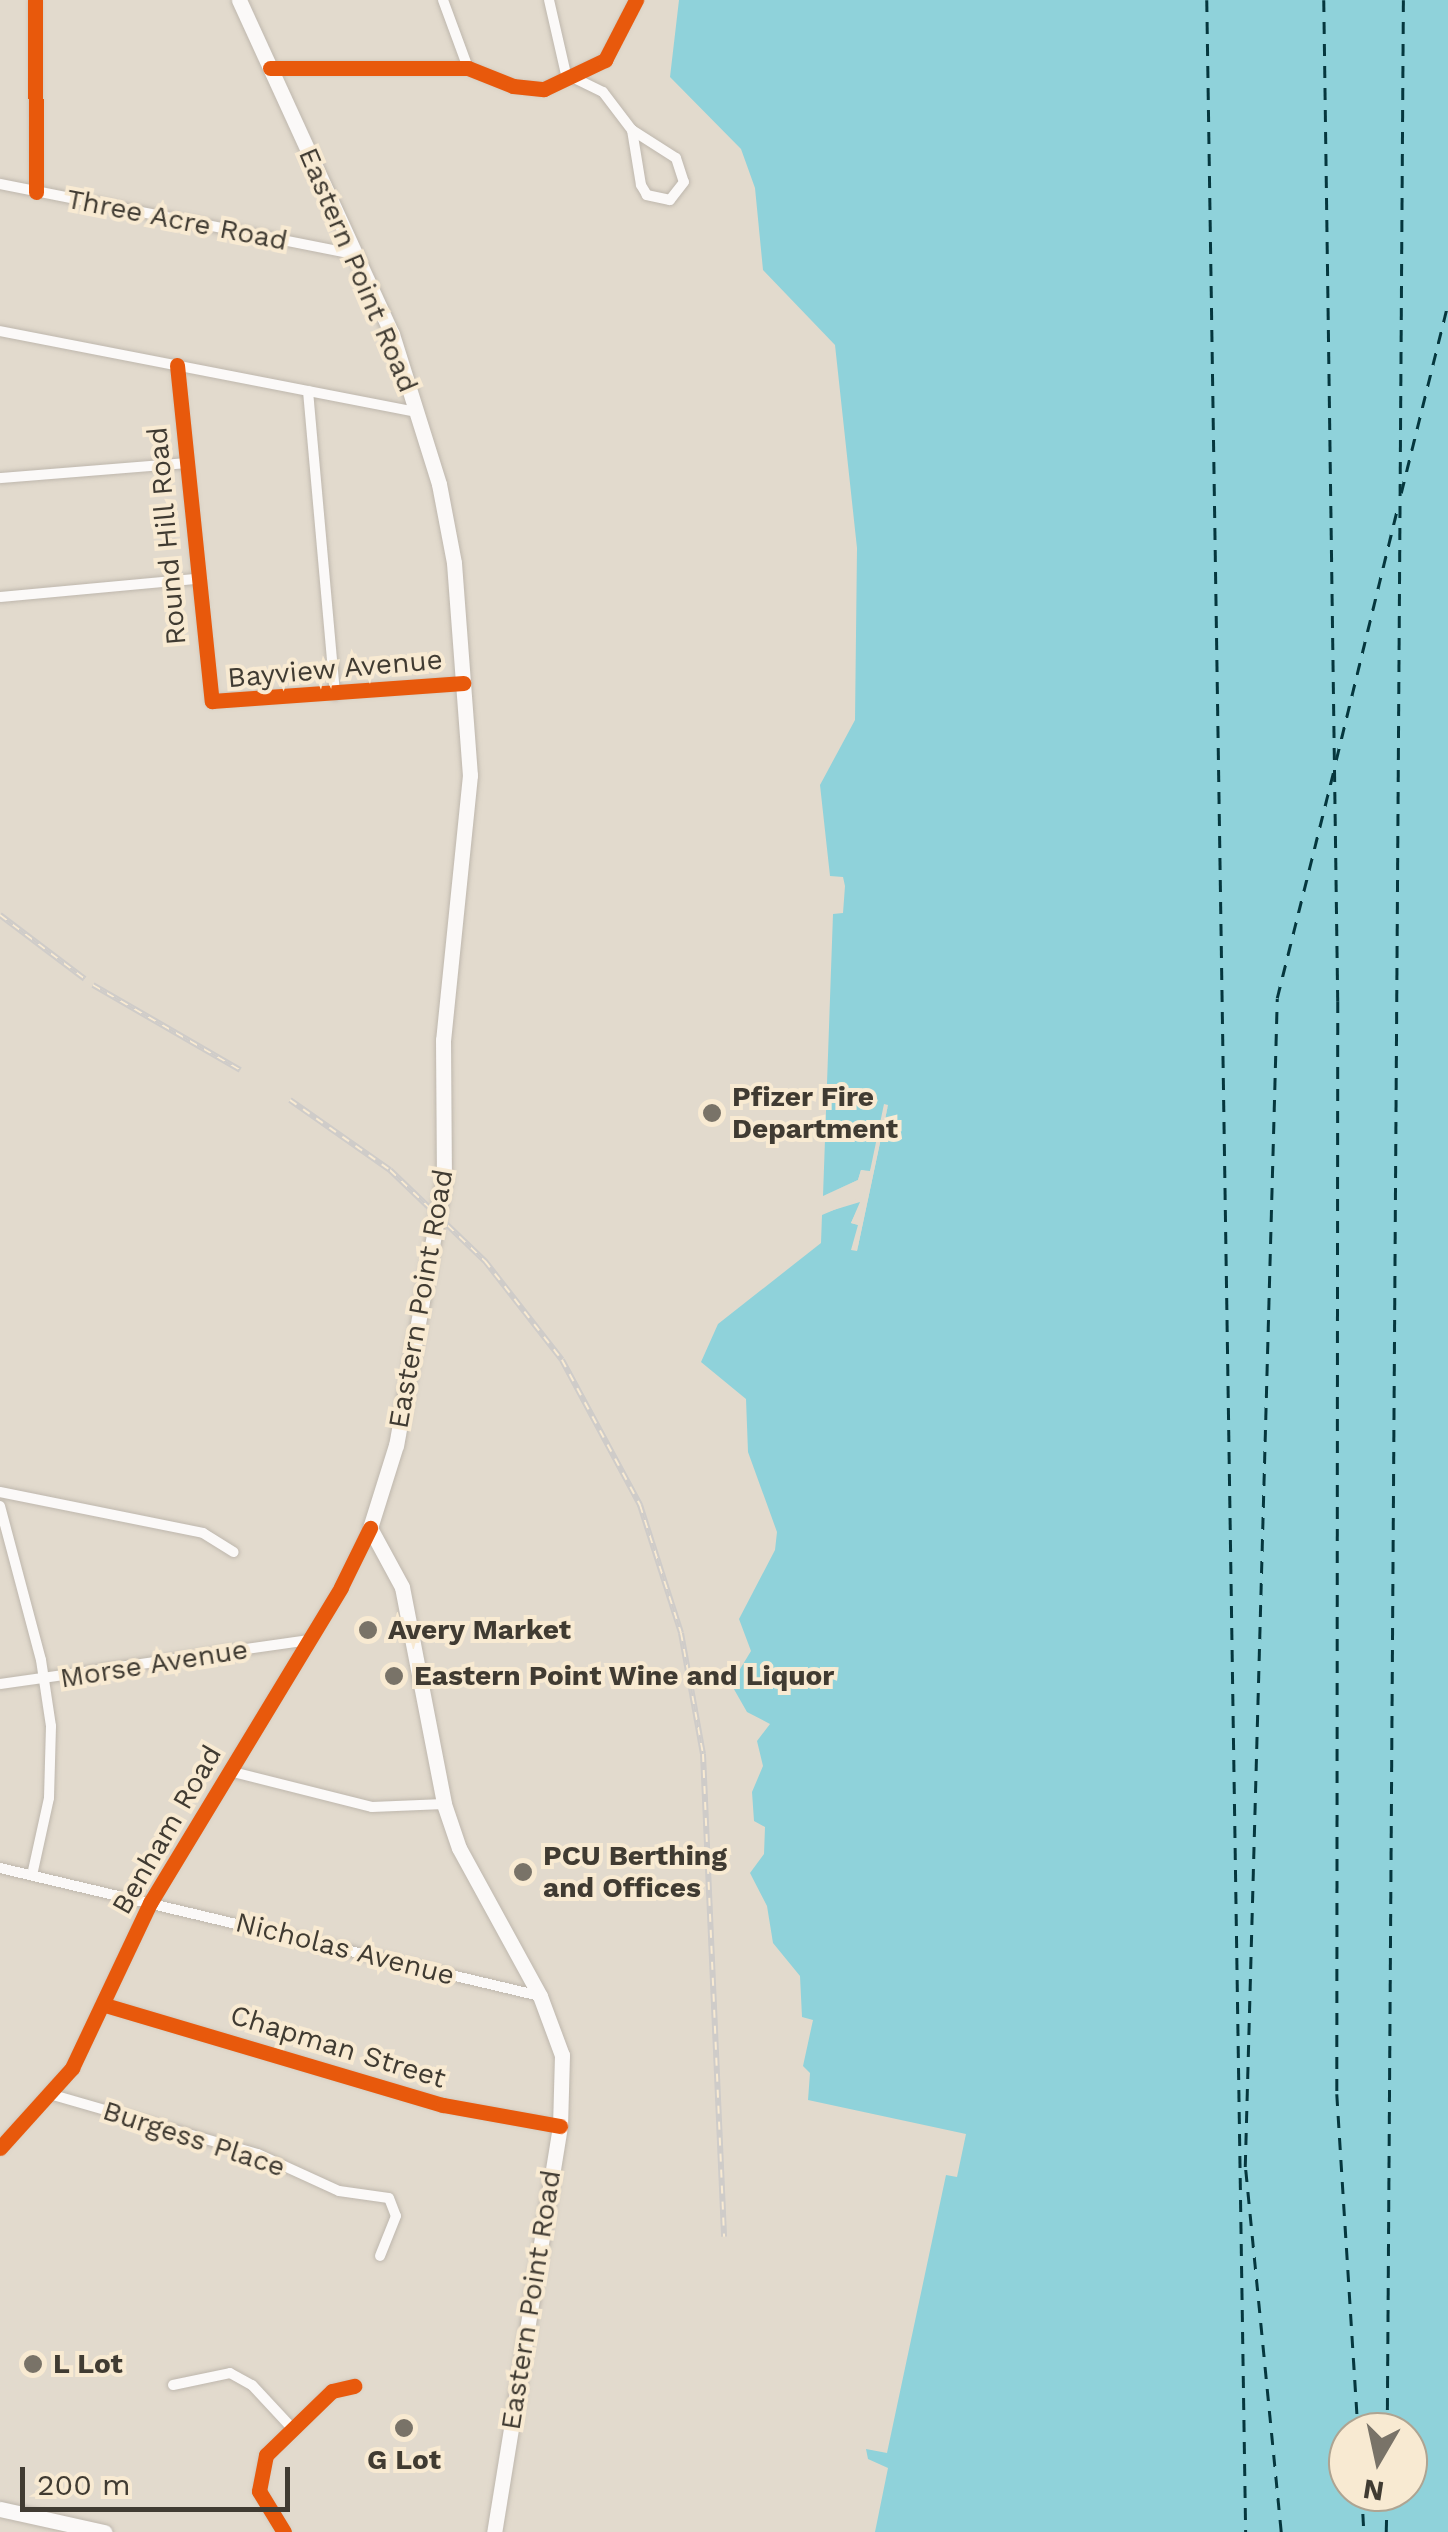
<!DOCTYPE html>
<style>
body{margin:0}
#map{position:relative;width:1448px;height:2532px;overflow:hidden;background:#e2dacd;font-family:"Work Sans",sans-serif}
div>[style]{position:absolute}
[style*='--x']{left:calc(var(--x)*1px);top:calc(var(--y)*1px);width:calc(var(--w)*1px);rotate:calc(var(--a)*1deg)}
.water>*{inset:0;background:#8fd2da}
.pier>*{inset:0;background:#e2dacd}
.ferry>*{height:2.5px;margin-top:-1.25px;transform-origin:0;background:repeating-linear-gradient(90deg,#05373e 0 12px,transparent 0 22px)}
.roads{filter:drop-shadow(0 0 2px #beb7ad) drop-shadow(0 0 2px #beb7ad)}
.street>*{height:10px;margin:-5px;padding:0 5px;transform-origin:5px;border-radius:5px;background:#fbf9f8}
.secondary>*{height:15px;margin:-7.5px;padding:0 7.5px;transform-origin:7.5px;border-radius:7.5px;background:#fbf9f8}
.rail>*{height:6px;margin-top:-3px;transform-origin:0;background:repeating-linear-gradient(90deg,#f8ead2 0 8px,#cfccc9 0 16px);box-sizing:border-box;border-block:2px solid #cfccc9}
.cycleway>*{height:15px;margin:-7.5px;padding:0 7.5px;transform-origin:7.5px;border-radius:7.5px;background:#e8590c}
.dots>*{width:28px;height:28px;translate:-50% -50%;box-sizing:border-box;border:5px solid #f8ead2;border-radius:50%}
span{translate:-50% -50%;white-space:nowrap;text-align:center;line-height:1.15;-webkit-text-stroke:8px #f8ead2;paint-order:stroke}
.street-label{font-size:28px;color:#403b32}
.poi-label{font-size:28px;color:#403b32;font-weight:700}
.left{translate:0 -50%;text-align:left}
.north{position:absolute;left:1328px;top:2412px;width:100px;height:100px;box-sizing:border-box;background:#f8ead2;border:2px solid #aea492;border-radius:50%;rotate:189deg;font-size:28px;font-weight:700;line-height:40px;text-align:center;color:#403b32}
.north::after{content:'';display:block;margin:auto;width:35px;height:45px;background:#797368;clip-path:polygon(50% 0,100% 100%,50% 72%,0 100%)}
.scale{position:absolute;left:20px;top:2467px;width:270px;height:45px;box-sizing:border-box;border:5px solid #403b32;border-top:0;padding-left:12px;font-size:30px;line-height:35px;white-space:nowrap;color:#403b32;-webkit-text-stroke:8px #f8ead2;paint-order:stroke}
</style>
<div id="map">
<div class="water">
<i style="clip-path:polygon(evenodd,679px 0,1448px 0,1448px 2532px,875px 2532px,888px 2468px,868px 2459px,866px 2449px,887px 2453px,946px 2175px,957px 2177px,966px 2134px,808px 2100px,810px 2073px,803px 2066px,813px 2020px,802px 2017px,800px 1976px,773px 1943px,767px 1906px,750px 1873px,764px 1854px,765px 1827px,754px 1821px,752px 1792px,763px 1766px,757px 1741px,770px 1724px,747px 1712px,731px 1684px,751px 1651px,739px 1619px,775px 1550px,777px 1532px,748px 1452px,746px 1399px,701px 1362px,718px 1324px,821px 1243px,822px 1215px,855px 1201px,861px 1202px,851px 1223px,859px 1225px,857px 1251px,888px 1105px,870px 1172px,861px 1170px,858px 1180px,823px 1196px,833px 914px,843px 913px,845px 886px,843px 877px,830px 876px,820px 785px,855px 720px,857px 548px,835px 345px,763px 270px,755px 188px,741px 149px,670px 77px,679px 0,1348px 2432px,1408px 2432px,1408px 2492px,1348px 2492px,1348px 2432px)"></i>
</div>
<div class="pier">
<i style="clip-path:polygon(884px 1104px,888px 1105px,857px 1251px,851px 1250px,858px 1225px,851px 1223px,860px 1202px,817px 1215px,863px 1197px,868px 1176px,819px 1198px,858px 1180px,861px 1170px,870px 1171px)"></i>
</div>
<div class="ferry">
<i style="--x:1207;--y:0;--w:2532;--a:89.12"></i>
<i style="--x:1324;--y:0;--w:1001;--a:89.2"></i>
<i style="--x:1338;--y:1001;--w:1093;--a:90.05"></i>
<i style="--x:1337;--y:2094;--w:339;--a:86.4"></i>
<i style="--x:1401;--y:493;--w:196;--a:-76.1"></i>
<i style="--x:1336;--y:760;--w:262;--a:-76.3"></i>
<i style="--x:1387;--y:2432;--w:2432;--a:-89.62"></i>
<i style="--x:1362;--y:2492;--w:40;--a:87.1"></i>
<i style="--x:1281;--y:2532;--w:367;--a:-95.6"></i>
<i style="--x:1245;--y:2167;--w:1169;--a:-88.43"></i>
<i style="--x:1277;--y:998;--w:232;--a:-76"></i>
<i style="--x:1386;--y:2532;--w:40;--a:-88.6"></i>
</div>
<div class="roads">
<div class="street">
<i style="--x:35;--y:0;--w:192;--a:89.7"></i>
<i style="--x:443;--y:0;--w:72;--a:69.8"></i>
<i style="--x:549;--y:0;--w:76;--a:77.1"></i>
<i style="--x:566;--y:74;--w:41;--a:25.9"></i>
<i style="--x:603;--y:92;--w:48;--a:52.7"></i>
<i style="--x:270;--y:68;--w:198;--a:0"></i>
<i style="--x:468;--y:68;--w:48;--a:21.8"></i>
<i style="--x:513;--y:86;--w:31;--a:6"></i>
<i style="--x:544;--y:89;--w:68;--a:-25.4"></i>
<i style="--x:605;--y:60;--w:68;--a:-62.7"></i>
<i style="--x:632;--y:130;--w:52;--a:32.5"></i>
<i style="--x:676;--y:158;--w:25;--a:72"></i>
<i style="--x:684;--y:182;--w:23;--a:128"></i>
<i style="--x:670;--y:200;--w:24;--a:-168"></i>
<i style="--x:647;--y:195;--w:12;--a:-121"></i>
<i style="--x:641;--y:185;--w:56;--a:-99.3"></i>
<i style="--x:0;--y:184;--w:362;--a:11.2"></i>
<i style="--x:0;--y:331;--w:425;--a:11"></i>
<i style="--x:177;--y:365;--w:338;--a:84.1"></i>
<i style="--x:212;--y:701;--w:252;--a:-4.1"></i>
<i style="--x:308;--y:391;--w:305;--a:84.9"></i>
<i style="--x:0;--y:478;--w:186;--a:-4.6"></i>
<i style="--x:0;--y:597;--w:196;--a:-5.3"></i>
<i style="--x:0;--y:1492;--w:207;--a:11.4"></i>
<i style="--x:203;--y:1533;--w:36;--a:32"></i>
<i style="--x:0;--y:1506;--w:159;--a:75.1"></i>
<i style="--x:41;--y:1660;--w:67;--a:81.4"></i>
<i style="--x:51;--y:1726;--w:72;--a:91.6"></i>
<i style="--x:49;--y:1798;--w:79;--a:102.4"></i>
<i style="--x:0;--y:1684;--w:311;--a:-8.1"></i>
<i style="--x:229;--y:1771;--w:147;--a:14.1"></i>
<i style="--x:372;--y:1807;--w:72;--a:-2.4"></i>
<i style="--x:0;--y:1868;--w:555;--a:13.34"></i>
<i style="--x:105;--y:2005;--w:352;--a:16.5"></i>
<i style="--x:443;--y:2105;--w:119;--a:10.2"></i>
<i style="--x:53;--y:2095;--w:213;--a:16.1"></i>
<i style="--x:258;--y:2154;--w:89;--a:24.6"></i>
<i style="--x:339;--y:2191;--w:50;--a:8"></i>
<i style="--x:389;--y:2198;--w:19;--a:69"></i>
<i style="--x:396;--y:2216;--w:43;--a:111.8"></i>
<i style="--x:0;--y:2148;--w:108;--a:-48"></i>
<i style="--x:72;--y:2068;--w:183;--a:-64.7"></i>
<i style="--x:150;--y:1903;--w:369;--a:-58.8"></i>
<i style="--x:341;--y:1587;--w:66;--a:-63.8"></i>
<i style="--x:173;--y:2385;--w:58;--a:-11.9"></i>
<i style="--x:230;--y:2373;--w:25;--a:29"></i>
<i style="--x:252;--y:2385;--w:57;--a:47.1"></i>
<i style="--x:284;--y:2532;--w:48;--a:-121.4"></i>
<i style="--x:259;--y:2491;--w:37;--a:-79"></i>
<i style="--x:266;--y:2455;--w:92;--a:-44.1"></i>
<i style="--x:332;--y:2391;--w:23;--a:-13"></i>
</div>
<div class="secondary">
<i style="--x:239;--y:0;--w:367;--a:65.4"></i>
<i style="--x:392;--y:334;--w:157;--a:72.6"></i>
<i style="--x:439;--y:484;--w:80;--a:79.2"></i>
<i style="--x:454;--y:563;--w:213;--a:85.7"></i>
<i style="--x:470;--y:775;--w:266;--a:95.8"></i>
<i style="--x:443;--y:1040;--w:139;--a:89.6"></i>
<i style="--x:444;--y:1179;--w:270;--a:100.2"></i>
<i style="--x:396;--y:1445;--w:87;--a:107.4"></i>
<i style="--x:370;--y:1528;--w:67;--a:61.5"></i>
<i style="--x:402;--y:1587;--w:221;--a:79"></i>
<i style="--x:444;--y:1804;--w:46;--a:71.2"></i>
<i style="--x:459;--y:1848;--w:169;--a:61.3"></i>
<i style="--x:540;--y:1996;--w:63;--a:69.6"></i>
<i style="--x:562;--y:2055;--w:71;--a:91.6"></i>
<i style="--x:560;--y:2126;--w:411;--a:99.2"></i>
<i style="--x:0;--y:2509;--w:107;--a:12.5"></i>
</div>
</div>
<div class="rail">
<i style="--x:0;--y:915;--w:106;--a:37"></i>
<i style="--x:93;--y:985;--w:170;--a:30"></i>
<i style="--x:290;--y:1100;--w:122;--a:35"></i>
<i style="--x:390;--y:1170;--w:132;--a:43.8"></i>
<i style="--x:485;--y:1261;--w:125;--a:52.1"></i>
<i style="--x:562;--y:1360;--w:165;--a:61.7"></i>
<i style="--x:640;--y:1505;--w:134;--a:72.2"></i>
<i style="--x:681;--y:1633;--w:123;--a:79.7"></i>
<i style="--x:703;--y:1754;--w:483;--a:87.5"></i>
</div>
<div class="cycleway">
<i style="--x:35;--y:0;--w:192;--a:89.7"></i>
<i style="--x:270;--y:68;--w:198;--a:0"></i>
<i style="--x:468;--y:68;--w:48;--a:21.8"></i>
<i style="--x:513;--y:86;--w:31;--a:6"></i>
<i style="--x:544;--y:89;--w:68;--a:-25.4"></i>
<i style="--x:605;--y:60;--w:68;--a:-62.7"></i>
<i style="--x:177;--y:365;--w:338;--a:84.1"></i>
<i style="--x:212;--y:701;--w:252;--a:-4.1"></i>
<i style="--x:105;--y:2005;--w:352;--a:16.5"></i>
<i style="--x:443;--y:2105;--w:119;--a:10.2"></i>
<i style="--x:0;--y:2148;--w:108;--a:-48"></i>
<i style="--x:72;--y:2068;--w:183;--a:-64.7"></i>
<i style="--x:150;--y:1903;--w:369;--a:-58.8"></i>
<i style="--x:341;--y:1587;--w:66;--a:-63.8"></i>
<i style="--x:284;--y:2532;--w:48;--a:-121.4"></i>
<i style="--x:259;--y:2491;--w:37;--a:-79"></i>
<i style="--x:266;--y:2455;--w:92;--a:-44.1"></i>
<i style="--x:332;--y:2391;--w:23;--a:-13"></i>
</div>
<div class="dots">
<i style="left:712px;top:1113px;background:#797368"></i>
<i style="left:368px;top:1630px;background:#797368"></i>
<i style="left:394px;top:1676px;background:#797368"></i>
<i style="left:523px;top:1872px;background:#797368"></i>
<i style="left:33px;top:2364px;background:#797368"></i>
<i style="left:404px;top:2428px;background:#797368"></i>
</div>
<div class="street-label">
<span style="left:177px;top:220px;rotate:11deg">Three Acre Road</span>
<span style="left:358px;top:270px;rotate:67deg">Eastern Point Road</span>
<span style="left:167px;top:536px;rotate:-95deg">Round Hill Road</span>
<span style="left:335px;top:669px;rotate:-5deg">Bayview Avenue</span>
<span style="left:421px;top:1299px;rotate:-80deg">Eastern Point Road</span>
<span style="left:154px;top:1664px;rotate:-9deg">Morse Avenue</span>
<span style="left:167px;top:1830px;rotate:-60deg">Benham Road</span>
<span style="left:345px;top:1949px;rotate:14deg">Nicholas Avenue</span>
<span style="left:338px;top:2047px;rotate:17deg">Chapman Street</span>
<span style="left:194px;top:2139px;rotate:18deg">Burgess Place</span>
<span style="left:531px;top:2300px;rotate:-81deg">Eastern Point Road</span>
</div>
<div class="poi-label">
<span class="left" style="left:732px;top:1113px">Pfizer Fire<br>Department</span>
<span class="left" style="left:388px;top:1630px">Avery Market</span>
<span class="left" style="left:414px;top:1676px">Eastern Point Wine and Liquor</span>
<span class="left" style="left:543px;top:1872px">PCU Berthing<br>and Offices</span>
<span class="left" style="left:53px;top:2364px">L Lot</span>
<span style="left:404px;top:2460px">G Lot</span>
</div>
<div class="north">N</div>
<div class="scale">200 m</div>
</div>
